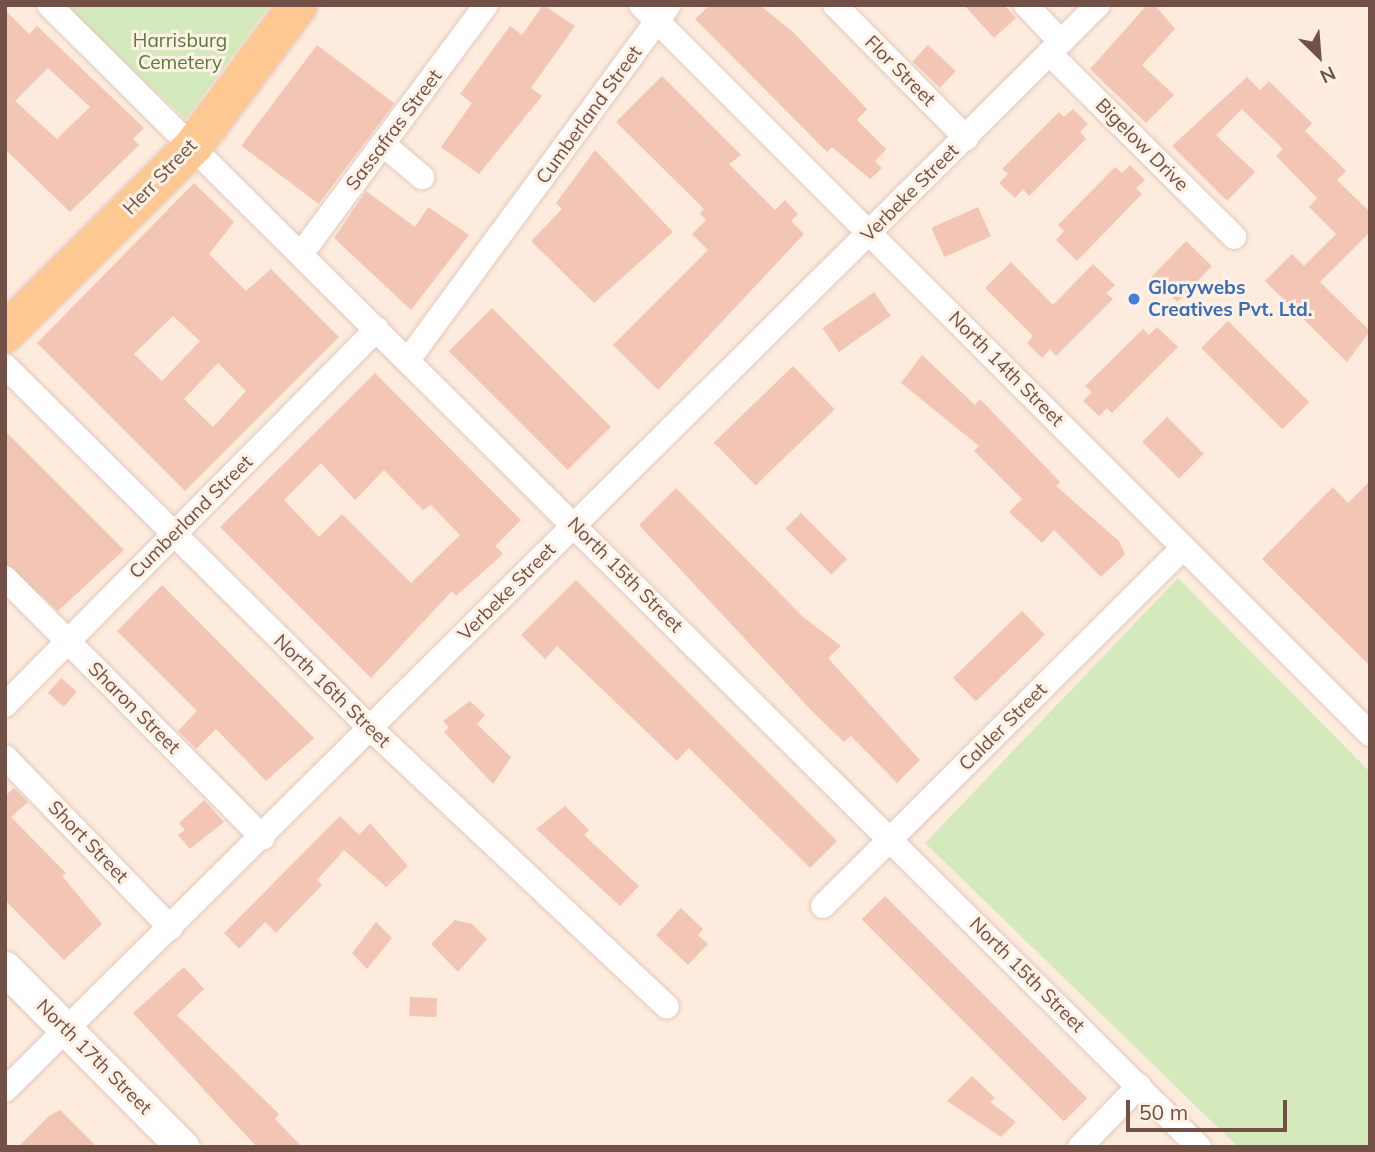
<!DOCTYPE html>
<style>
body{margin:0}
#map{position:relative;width:1375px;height:1152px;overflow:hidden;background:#fdecdd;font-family:Mulish,sans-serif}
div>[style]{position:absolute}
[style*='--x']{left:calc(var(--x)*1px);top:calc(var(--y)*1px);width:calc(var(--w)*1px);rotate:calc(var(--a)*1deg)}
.green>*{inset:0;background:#d5eabc}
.building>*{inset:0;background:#f3c5b4;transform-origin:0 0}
.roads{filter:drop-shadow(0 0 2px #e2c9bd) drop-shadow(0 0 2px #e2c9bd)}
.minor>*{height:24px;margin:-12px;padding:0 12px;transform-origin:12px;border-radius:12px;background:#fff}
.secondary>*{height:33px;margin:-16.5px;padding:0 16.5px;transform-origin:16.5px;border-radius:16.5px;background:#fff}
.primary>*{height:38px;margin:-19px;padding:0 19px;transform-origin:19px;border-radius:19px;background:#fec893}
.dots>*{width:19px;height:19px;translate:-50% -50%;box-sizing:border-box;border:4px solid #fff1e4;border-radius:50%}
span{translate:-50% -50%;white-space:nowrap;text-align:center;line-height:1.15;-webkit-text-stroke:6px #fff1e4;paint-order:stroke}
.park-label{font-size:19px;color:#57793d}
.street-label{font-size:19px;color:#725045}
.shop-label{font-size:19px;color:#366cbe;font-weight:700}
.left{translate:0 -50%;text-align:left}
.frame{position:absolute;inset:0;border:7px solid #725045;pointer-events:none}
.north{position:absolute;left:1284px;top:21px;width:70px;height:70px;-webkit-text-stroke:5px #fff1e4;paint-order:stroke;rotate:155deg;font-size:19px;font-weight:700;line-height:28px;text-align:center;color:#725045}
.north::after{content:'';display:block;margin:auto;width:24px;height:32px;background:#725045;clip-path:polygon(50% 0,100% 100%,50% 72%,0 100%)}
.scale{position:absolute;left:1126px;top:1100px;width:161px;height:32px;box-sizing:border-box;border:4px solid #725045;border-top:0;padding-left:9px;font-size:21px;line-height:24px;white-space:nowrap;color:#725045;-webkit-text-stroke:5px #fff1e4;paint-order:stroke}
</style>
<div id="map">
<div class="green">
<i style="clip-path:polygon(61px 5px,270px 5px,186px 119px)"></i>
<i style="clip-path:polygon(1178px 578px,1370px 772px,1370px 1147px,1238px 1147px,925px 843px)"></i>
</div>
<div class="building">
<i style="clip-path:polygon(543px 5px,575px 26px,531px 88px,542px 96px,479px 174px,441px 147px,472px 103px,460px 94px,510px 26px,522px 35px)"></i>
<i style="clip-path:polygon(710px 5px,762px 7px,794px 33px,867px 109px,857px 120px,886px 149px,875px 161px,882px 168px,870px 179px,832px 147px,827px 152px,695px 19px)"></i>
<i style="clip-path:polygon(964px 5px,1004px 5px,1016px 18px,994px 38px)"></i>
<i style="clip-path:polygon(1147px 5px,1155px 5px,1175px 29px,1142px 65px,1174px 95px,1146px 123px,1090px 69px)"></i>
<i style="clip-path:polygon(evenodd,5px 10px,29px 34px,37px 26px,144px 128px,133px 139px,139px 145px,70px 212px,5px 149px,5px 10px,48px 68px,90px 107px,57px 139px,15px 101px,48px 68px)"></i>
<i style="left:317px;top:45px;width:97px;height:126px;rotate:37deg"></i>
<i style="left:928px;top:45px;width:38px;height:23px;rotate:43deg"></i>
<i style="clip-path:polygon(662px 76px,741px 155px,729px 164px,775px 210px,785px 200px,798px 214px,791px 221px,804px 234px,658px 390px,613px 345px,708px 250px,692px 234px,706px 220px,700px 213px,704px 209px,616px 122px)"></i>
<i style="clip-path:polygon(1247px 77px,1260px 90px,1269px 81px,1312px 123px,1305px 131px,1346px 171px,1337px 180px,1370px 212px,1370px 232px,1320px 282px,1370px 331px,1347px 362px,1265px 281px,1292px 254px,1304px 266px,1336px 234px,1309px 207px,1317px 198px,1276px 156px,1283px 149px,1242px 109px,1216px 135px,1255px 172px,1227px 201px,1172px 146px)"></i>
<i style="clip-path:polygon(1073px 109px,1088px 124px,1080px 132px,1086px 139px,1029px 196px,1023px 189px,1015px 198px,999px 183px,1008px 174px,1002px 169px,1059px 112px,1064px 117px)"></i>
<i style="clip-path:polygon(595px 150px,673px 232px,594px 303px,531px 241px,562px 209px,556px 203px)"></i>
<i style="clip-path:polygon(1130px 165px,1145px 180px,1136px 188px,1142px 194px,1077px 261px,1056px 240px,1064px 231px,1058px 225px,1115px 167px,1122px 173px)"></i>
<i style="clip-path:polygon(evenodd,194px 183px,234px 222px,209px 254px,246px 291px,271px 269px,339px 337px,185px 491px,37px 343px,194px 183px,173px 316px,200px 341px,162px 381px,134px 354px,173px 316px,194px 183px,218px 363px,246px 391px,213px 427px,184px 399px,218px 363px)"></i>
<i style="clip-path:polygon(366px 191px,415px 227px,428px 207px,469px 235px,411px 310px,334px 238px)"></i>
<i style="left:978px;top:207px;width:32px;height:51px;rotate:66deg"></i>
<i style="left:1186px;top:241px;width:36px;height:50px;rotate:44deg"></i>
<i style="clip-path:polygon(1011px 262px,1053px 305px,1093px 264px,1115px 285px,1106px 293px,1113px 299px,1056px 356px,1050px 349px,1042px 358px,1027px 343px,1033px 336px,985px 288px)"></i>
<i style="left:874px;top:292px;width:29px;height:63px;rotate:55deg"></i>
<i style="left:492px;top:308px;width:168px;height:61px;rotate:45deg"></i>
<i style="left:1228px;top:321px;width:115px;height:38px;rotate:45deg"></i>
<i style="clip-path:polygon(1157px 327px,1178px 347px,1112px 413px,1107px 408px,1099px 416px,1083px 401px,1092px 392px,1085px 386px,1143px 329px,1149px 335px)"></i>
<i style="clip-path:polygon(922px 355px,975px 405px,980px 399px,1060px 482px,1056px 486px,1119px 541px,1125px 554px,1101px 577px,1054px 530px,1042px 543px,1009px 512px,1022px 499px,974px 451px,979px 446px,901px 383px)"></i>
<i style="left:793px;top:366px;width:60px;height:110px;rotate:46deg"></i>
<i style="clip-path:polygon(evenodd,375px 373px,521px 520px,495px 546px,503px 554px,456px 596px,452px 591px,371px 678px,220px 527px,375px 373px,321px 463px,355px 500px,384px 470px,423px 510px,431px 505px,460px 535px,411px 583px,342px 514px,319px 537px,284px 500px,321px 463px)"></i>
<i style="left:1167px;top:417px;width:52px;height:35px;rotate:45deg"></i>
<i style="clip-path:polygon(5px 431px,124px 550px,58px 611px,5px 564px)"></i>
<i style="clip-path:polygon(1370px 481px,1370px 666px,1262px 559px,1333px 487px,1348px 503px)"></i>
<i style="clip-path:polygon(676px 488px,803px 617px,841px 646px,828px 658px,920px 760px,897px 783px,851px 736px,844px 742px,811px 710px,639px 525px)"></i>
<i style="left:801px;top:513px;width:65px;height:22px;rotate:45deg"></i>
<i style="clip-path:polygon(576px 580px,837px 841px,810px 868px,689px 748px,677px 761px,557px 646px,545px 659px,521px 635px)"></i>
<i style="clip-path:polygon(162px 585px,314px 738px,266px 781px,216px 729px,196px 749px,178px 731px,197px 711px,117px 631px)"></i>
<i style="left:1022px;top:611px;width:33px;height:96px;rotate:46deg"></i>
<i style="left:61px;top:678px;width:21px;height:20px;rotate:41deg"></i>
<i style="clip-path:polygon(470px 701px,485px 715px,477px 724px,511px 757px,493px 784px,444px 732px,449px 727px,443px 721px)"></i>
<i style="clip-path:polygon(14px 788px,28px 802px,11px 817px,66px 873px,62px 876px,102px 924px,64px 960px,5px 900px,5px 796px)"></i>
<i style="clip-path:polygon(204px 800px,224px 822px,190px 849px,178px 835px,185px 830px,179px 823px)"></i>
<i style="clip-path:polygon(565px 806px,589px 830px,584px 835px,639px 886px,620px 906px,536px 829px)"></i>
<i style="clip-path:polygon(340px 816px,359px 835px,370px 823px,408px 866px,386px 887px,344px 850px,317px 880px,322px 885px,276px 933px,265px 922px,239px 949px,224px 933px)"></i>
<i style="left:885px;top:896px;width:286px;height:33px;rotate:45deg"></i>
<i style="clip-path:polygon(681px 908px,703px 929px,698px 935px,708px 944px,688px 965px,656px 935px)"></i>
<i style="clip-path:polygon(455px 920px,472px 924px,487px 939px,458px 972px,431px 944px)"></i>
<i style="clip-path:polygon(376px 922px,392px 938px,367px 969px,352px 953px)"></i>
<i style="clip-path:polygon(184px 967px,204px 989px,177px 1015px,279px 1114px,275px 1119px,302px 1147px,257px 1147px,133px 1013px)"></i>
<i style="left:410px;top:997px;width:27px;height:19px;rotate:2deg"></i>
<i style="clip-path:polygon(972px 1076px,995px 1098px,990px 1102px,1016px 1122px,1001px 1137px,947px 1101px)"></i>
<i style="clip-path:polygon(60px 1110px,97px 1147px,18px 1147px,49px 1116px)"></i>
</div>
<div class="roads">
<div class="minor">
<i style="--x:49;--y:5;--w:1621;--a:44.8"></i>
<i style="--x:641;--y:5;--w:1031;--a:45"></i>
<i style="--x:835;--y:5;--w:187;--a:45.4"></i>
<i style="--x:1026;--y:5;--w:51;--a:46.6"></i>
<i style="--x:1049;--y:53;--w:261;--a:44.8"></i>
<i style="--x:384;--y:145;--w:50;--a:40.1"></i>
<i style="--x:301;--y:254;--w:310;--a:-53.4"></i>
<i style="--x:408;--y:360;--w:441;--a:-53.7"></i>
<i style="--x:5;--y:366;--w:514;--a:44.76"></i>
<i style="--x:370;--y:728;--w:407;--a:43.2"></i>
<i style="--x:5;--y:578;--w:366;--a:45.2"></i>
<i style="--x:5;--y:705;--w:529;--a:-45.31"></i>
<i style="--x:5;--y:757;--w:238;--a:45.9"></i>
<i style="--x:823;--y:906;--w:508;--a:-44.84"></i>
<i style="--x:5;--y:1090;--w:1540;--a:-44.79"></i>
<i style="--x:1080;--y:1147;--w:85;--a:-46"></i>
</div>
<div class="secondary">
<i style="--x:5;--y:968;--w:252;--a:45.2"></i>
</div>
<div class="primary">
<i style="--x:5;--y:333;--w:267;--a:-44.8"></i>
<i style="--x:194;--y:145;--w:174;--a:-53.4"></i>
</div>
</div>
<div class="dots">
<i style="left:1134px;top:299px;background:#3f7fe0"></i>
</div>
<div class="park-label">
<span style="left:180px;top:52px">Harrisburg<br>Cemetery</span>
</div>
<div class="street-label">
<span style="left:900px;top:71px;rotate:45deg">Flor Street</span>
<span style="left:589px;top:115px;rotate:-54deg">Cumberland Street</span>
<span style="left:394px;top:130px;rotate:-53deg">Sassafras Street</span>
<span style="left:1142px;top:145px;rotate:45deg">Bigelow Drive</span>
<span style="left:160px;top:177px;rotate:-46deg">Herr Street</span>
<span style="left:910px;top:193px;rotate:-45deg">Verbeke Street</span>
<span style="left:1006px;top:369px;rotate:45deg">North 14th Street</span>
<span style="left:191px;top:517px;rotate:-45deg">Cumberland Street</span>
<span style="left:625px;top:575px;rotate:45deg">North 15th Street</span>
<span style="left:507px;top:592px;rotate:-45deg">Verbeke Street</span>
<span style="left:332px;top:691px;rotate:44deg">North 16th Street</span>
<span style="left:134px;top:708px;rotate:45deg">Sharon Street</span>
<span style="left:1003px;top:727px;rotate:-45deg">Calder Street</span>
<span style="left:88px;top:842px;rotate:46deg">Short Street</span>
<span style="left:1027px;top:975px;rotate:45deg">North 15th Street</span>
<span style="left:94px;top:1057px;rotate:45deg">North 17th Street</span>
</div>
<div class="shop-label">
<span class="left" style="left:1148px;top:299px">Glorywebs<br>Creatives Pvt. Ltd.</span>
</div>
<div class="frame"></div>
<div class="north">N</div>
<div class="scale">50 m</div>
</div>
